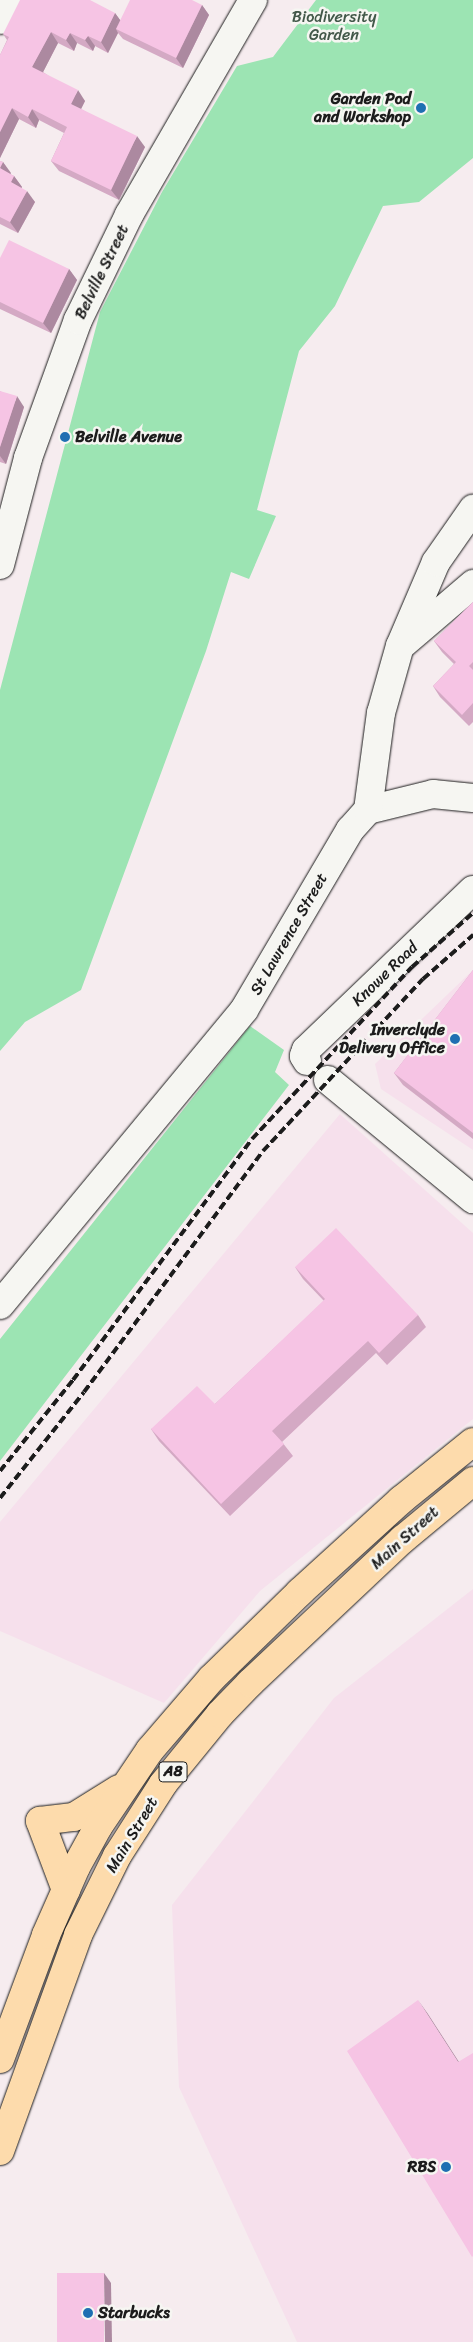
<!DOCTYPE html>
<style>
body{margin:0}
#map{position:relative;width:473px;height:2342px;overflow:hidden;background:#f6ecef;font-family:Sriracha,sans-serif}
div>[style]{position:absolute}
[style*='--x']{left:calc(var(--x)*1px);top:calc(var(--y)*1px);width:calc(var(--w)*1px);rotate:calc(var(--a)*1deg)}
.built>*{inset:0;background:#f6e0ec}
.green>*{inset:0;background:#9ce4b3}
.roads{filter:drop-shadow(0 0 1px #1c1c1c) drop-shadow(0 0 1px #1c1c1c)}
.street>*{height:28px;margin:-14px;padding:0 14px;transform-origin:14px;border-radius:14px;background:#f6f6f2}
.highway>*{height:28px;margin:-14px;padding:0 14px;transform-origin:14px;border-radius:14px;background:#fddbac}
.rail>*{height:4px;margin-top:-2px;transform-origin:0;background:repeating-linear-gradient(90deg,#1c1c1c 0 8px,transparent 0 12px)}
.wall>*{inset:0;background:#d4a9c4}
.shaded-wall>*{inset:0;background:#ac89a0}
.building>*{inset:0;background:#f6c4e4;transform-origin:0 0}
.dots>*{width:14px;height:14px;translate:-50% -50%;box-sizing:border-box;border:2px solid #f6f6f2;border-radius:50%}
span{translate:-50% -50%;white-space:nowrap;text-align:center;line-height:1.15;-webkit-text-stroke:5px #f6f6f2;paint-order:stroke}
.shield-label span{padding:1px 4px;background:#f6f6f2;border:1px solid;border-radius:4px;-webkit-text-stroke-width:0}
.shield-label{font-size:15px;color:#1c1c1c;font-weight:700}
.park-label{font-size:16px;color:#425849}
.poi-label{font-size:16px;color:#1c1c1c;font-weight:700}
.right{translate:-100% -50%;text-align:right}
.left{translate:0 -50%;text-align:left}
.street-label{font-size:16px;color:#1c1c1c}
</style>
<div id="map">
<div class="built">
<i style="clip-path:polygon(473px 970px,473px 1150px,381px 1089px,375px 1064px)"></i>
<i style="clip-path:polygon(340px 1114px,473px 1233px,473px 1419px,260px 1591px,164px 1703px,0 1631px,0 1522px)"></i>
<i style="clip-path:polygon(473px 1589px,473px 2342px,297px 2342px,179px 2087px,172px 1905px,334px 1698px)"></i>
</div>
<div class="green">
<i style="clip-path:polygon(316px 0,473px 0,473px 158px,419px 202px,383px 206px,335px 306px,299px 351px,257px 510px,276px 516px,249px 579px,231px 572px,206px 651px,81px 990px,25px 1022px,0 1051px,0 690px,100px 312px,162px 192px,237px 66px,273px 57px)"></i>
<i style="clip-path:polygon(250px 1026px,284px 1050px,275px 1072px,289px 1085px,0 1461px,0 1339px)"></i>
</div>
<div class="roads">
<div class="street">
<i style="--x:0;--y:20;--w:22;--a:-66"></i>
<i style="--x:0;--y:565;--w:111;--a:-75.3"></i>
<i style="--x:28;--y:458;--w:147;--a:-70.1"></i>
<i style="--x:78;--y:320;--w:117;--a:-64.1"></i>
<i style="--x:129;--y:215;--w:248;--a:-60"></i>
<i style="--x:404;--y:643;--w:91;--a:-40.5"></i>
<i style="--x:368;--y:810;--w:67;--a:-13.8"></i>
<i style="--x:433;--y:794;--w:40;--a:5.7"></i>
<i style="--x:307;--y:1061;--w:6;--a:-121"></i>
<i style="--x:304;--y:1056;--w:6;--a:-72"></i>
<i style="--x:306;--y:1050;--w:231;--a:-43.8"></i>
<i style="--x:328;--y:1080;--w:188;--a:39.4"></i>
<i style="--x:0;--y:1305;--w:383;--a:-50.4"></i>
<i style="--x:244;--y:1010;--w:209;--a:-59.5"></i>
<i style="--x:350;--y:830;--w:27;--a:-48"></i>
<i style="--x:368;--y:810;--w:98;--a:-82.4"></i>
<i style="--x:381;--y:713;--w:70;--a:-74.2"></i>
<i style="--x:400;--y:646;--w:91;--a:-66.8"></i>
<i style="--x:436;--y:562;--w:65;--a:-55.1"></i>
</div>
<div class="highway">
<i style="--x:66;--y:1890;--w:74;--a:-110.6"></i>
<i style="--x:40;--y:1821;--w:34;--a:-7"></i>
<i style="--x:74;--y:1817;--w:53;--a:-31.9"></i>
<i style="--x:0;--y:2059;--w:132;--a:-69.6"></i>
<i style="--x:46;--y:1935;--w:74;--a:-66.2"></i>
<i style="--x:76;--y:1867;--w:46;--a:-61.2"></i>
<i style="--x:98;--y:1827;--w:93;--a:-56"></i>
<i style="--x:150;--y:1750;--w:95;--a:-49.3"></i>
<i style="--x:212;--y:1678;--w:123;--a:-44.3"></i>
<i style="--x:300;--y:1592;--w:137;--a:-42.3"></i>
<i style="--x:401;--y:1500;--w:92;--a:-38.9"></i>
<i style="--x:0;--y:2151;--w:230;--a:-70.1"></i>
<i style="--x:78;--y:1935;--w:88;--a:-63.7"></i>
<i style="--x:117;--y:1856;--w:85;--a:-57.4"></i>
<i style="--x:163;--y:1784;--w:90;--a:-50.8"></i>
<i style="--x:220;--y:1714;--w:43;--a:-45.9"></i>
<i style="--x:250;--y:1683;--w:210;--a:-43.3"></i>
<i style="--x:403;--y:1539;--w:91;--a:-39.6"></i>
</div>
</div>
<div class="rail">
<i style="--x:0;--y:1471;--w:117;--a:-51.3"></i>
<i style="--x:73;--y:1380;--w:300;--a:-53.4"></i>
<i style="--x:252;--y:1139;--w:235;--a:-47.1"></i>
<i style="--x:412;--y:967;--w:81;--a:-41.5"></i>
<i style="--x:0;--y:1498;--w:135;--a:-51.6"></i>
<i style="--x:84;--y:1392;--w:300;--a:-53.4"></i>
<i style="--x:263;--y:1151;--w:235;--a:-47.1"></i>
<i style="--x:423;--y:979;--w:67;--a:-41.3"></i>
</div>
<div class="wall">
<i style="clip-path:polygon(202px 5px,209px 15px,183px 68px,123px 39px,118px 33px,108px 53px,95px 46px,93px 51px,77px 43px,74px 51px,58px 43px,43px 72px,85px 101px,81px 109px,145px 147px,119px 200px,59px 171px,51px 161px,64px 133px,39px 120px,36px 128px,19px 119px,0 158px,0 55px,7px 40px,3px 34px,115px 13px,120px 20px)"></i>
<i style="clip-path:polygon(0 161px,3px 162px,10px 174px,14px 176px,22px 187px,21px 188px,35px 202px,18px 233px,0 224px)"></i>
<i style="clip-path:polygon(0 258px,69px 269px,77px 280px,51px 333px,0 309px)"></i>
<i style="clip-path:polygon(0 391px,24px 407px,6px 464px,0 462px)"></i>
<i style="clip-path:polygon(473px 602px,473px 722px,469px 726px,440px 697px,433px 686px,454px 664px,442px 652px,434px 641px)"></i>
<i style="clip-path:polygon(473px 970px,473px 1139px,403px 1085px,394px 1073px)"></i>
<i style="clip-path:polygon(295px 1267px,418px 1315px,426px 1327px,387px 1365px,376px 1353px,282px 1442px,293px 1456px,230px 1516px,159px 1441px,151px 1429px,215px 1404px,324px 1301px,303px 1279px)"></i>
</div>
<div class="shaded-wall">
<i style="clip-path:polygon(202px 5px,209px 15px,183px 68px,176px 58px)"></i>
<i style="clip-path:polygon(115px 13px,123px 24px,116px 29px,118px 33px,108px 53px,101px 42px)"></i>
<i style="clip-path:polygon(51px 32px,58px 43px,40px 78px,32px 67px)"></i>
<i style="clip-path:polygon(70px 33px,77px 43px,74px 51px,66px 40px)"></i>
<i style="clip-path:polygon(88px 36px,95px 46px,93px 51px,85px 40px)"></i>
<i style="clip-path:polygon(78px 90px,85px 101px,78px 115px,71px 104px)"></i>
<i style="clip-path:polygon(12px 108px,19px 119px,0 158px,0 132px)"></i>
<i style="clip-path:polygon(32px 109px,39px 120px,36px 128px,28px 117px)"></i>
<i style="clip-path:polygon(137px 136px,145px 147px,119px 200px,111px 190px)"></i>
<i style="clip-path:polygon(3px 162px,11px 173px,8px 179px,0 168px)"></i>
<i style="clip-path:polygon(14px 176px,22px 187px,18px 193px,11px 182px)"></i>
<i style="clip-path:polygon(27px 191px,35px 202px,18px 233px,10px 222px)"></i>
<i style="clip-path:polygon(69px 269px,77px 280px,51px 333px,43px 323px)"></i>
<i style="clip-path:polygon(17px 396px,24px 407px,6px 464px,0 456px,0 447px)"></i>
<i style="clip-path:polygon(418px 2000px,428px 2014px,468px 2076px,458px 2062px)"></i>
<i style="clip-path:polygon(104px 2273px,111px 2283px,112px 2342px,105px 2342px)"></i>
</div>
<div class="building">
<i style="clip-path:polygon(20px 0,90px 0,115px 13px,101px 42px,88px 36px,85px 40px,70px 33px,66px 40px,51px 32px,32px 67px,78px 90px,71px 104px,137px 136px,111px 190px,51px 161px,67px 127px,32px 109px,28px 117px,12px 108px,0 132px,0 55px,9px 37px,3px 34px)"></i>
<i style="clip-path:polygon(130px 0,192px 0,202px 5px,176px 58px,116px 29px)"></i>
<i style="clip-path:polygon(0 161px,3px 162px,0 168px)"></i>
<i style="clip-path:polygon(0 168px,14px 176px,11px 182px,27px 191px,10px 222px,0 217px)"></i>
<i style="clip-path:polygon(9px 240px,69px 269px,43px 323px,0 302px,0 258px)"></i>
<i style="clip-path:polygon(0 391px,17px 396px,0 447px)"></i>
<i style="clip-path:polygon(473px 602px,473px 662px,469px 666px,473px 670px,473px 703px,462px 715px,433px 686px,456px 662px,434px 641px)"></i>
<i style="clip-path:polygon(473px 970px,473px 1133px,394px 1073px)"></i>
<i style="clip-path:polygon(336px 1228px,418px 1315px,379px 1353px,368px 1341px,272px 1431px,284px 1444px,221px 1504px,151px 1429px,197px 1386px,215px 1404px,325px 1299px,295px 1267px)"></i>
<i style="clip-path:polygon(418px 2000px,458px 2062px,473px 2053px,473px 2256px,472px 2257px,347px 2051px)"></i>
<i style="left:57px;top:2273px;width:47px;height:69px"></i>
</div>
<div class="dots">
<i style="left:421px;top:108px;background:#1f6fb2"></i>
<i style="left:65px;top:437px;background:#1f6fb2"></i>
<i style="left:455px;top:1039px;background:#1f6fb2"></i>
<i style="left:446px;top:2167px;background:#1f6fb2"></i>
<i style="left:88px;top:2313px;background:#1f6fb2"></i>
</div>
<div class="shield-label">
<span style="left:173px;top:1772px">A8</span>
</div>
<div class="park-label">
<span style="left:334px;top:26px">Biodiversity<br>Garden</span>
</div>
<div class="poi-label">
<span class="right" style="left:411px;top:108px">Garden Pod<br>and Workshop</span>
<span class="left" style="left:75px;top:437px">Belville Avenue</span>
<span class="right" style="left:445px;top:1039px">Inverclyde<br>Delivery Office</span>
<span class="right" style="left:436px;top:2167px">RBS</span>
<span class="left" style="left:98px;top:2313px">Starbucks</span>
</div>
<div class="street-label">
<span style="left:102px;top:272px;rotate:-64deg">Belville Street</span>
<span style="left:289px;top:934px;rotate:-60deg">St Lawrence Street</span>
<span style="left:385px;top:974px;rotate:-44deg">Knowe Road</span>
<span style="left:405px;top:1538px;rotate:-42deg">Main Street</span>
<span style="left:132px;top:1835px;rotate:-59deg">Main Street</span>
</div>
</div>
